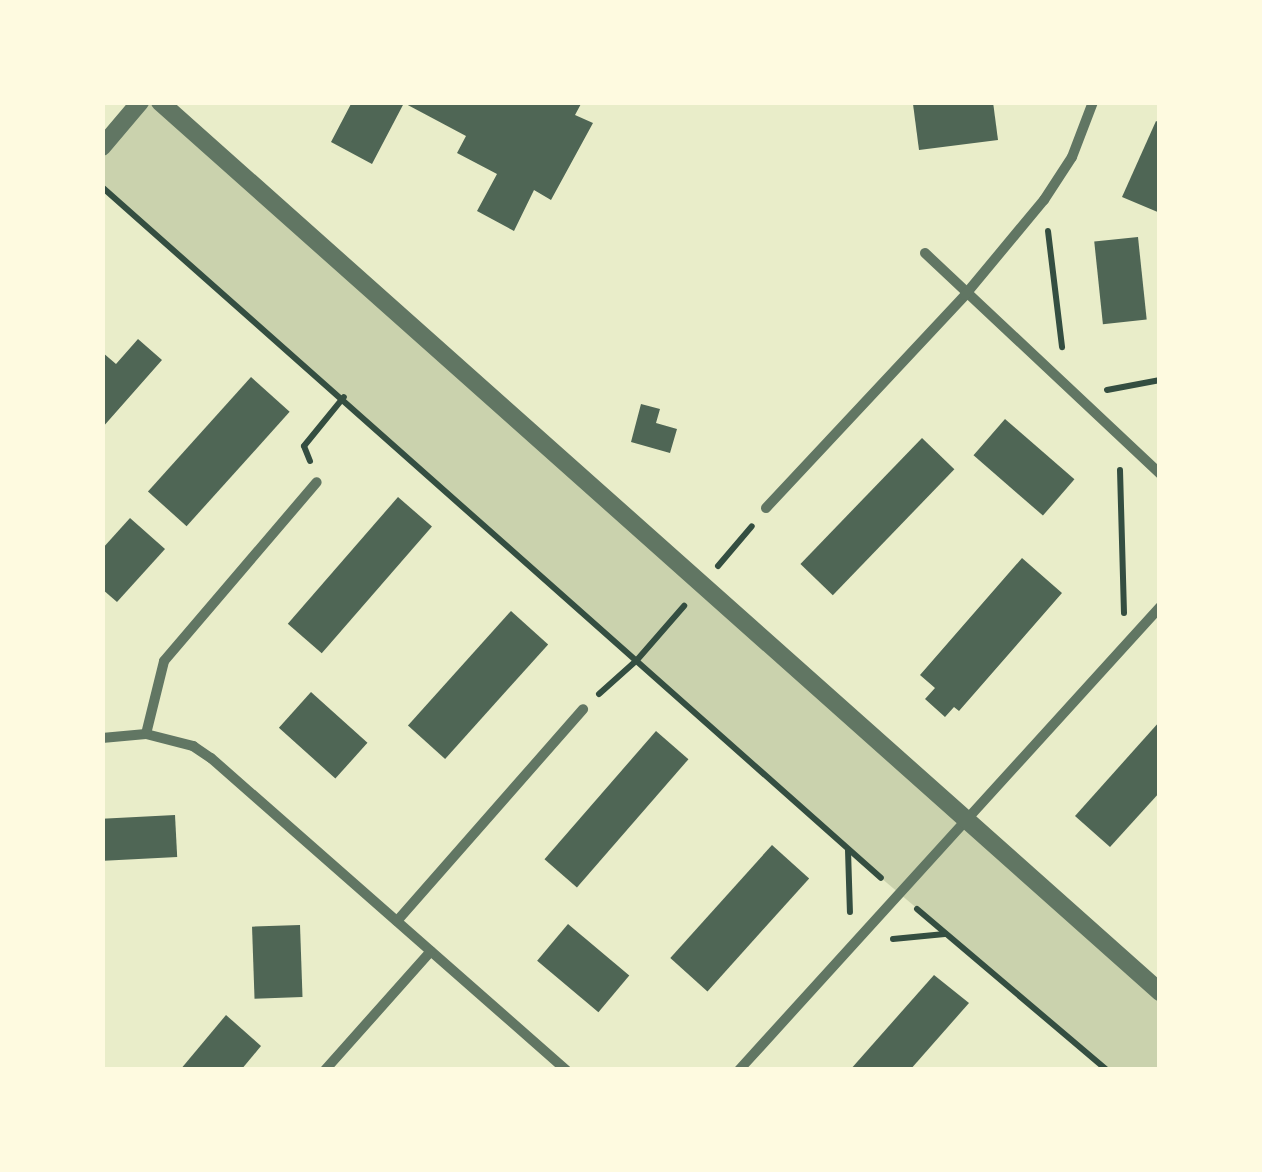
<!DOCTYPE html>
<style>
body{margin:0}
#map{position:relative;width:1262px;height:1172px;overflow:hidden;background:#e9edc9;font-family:Spectral,serif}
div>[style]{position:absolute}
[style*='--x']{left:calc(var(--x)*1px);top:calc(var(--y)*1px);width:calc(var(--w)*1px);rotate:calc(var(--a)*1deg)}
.green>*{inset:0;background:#cad2ad}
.building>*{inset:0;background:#4f6655;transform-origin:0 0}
.path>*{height:6px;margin:-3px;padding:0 3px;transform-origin:3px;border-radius:3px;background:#344e41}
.minor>*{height:10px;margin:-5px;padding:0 5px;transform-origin:5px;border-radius:5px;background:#617663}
.tertiary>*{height:18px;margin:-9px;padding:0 9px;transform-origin:9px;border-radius:9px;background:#617663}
span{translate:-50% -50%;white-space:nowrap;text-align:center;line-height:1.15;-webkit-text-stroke:10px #fefae0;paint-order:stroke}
.frame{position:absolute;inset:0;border:105px solid #fefae0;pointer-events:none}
</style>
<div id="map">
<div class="green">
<i style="clip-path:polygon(140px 103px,160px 103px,1159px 992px,1159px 1069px,1107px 1069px,848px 850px,103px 187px,103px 147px)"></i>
</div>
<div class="building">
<i style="clip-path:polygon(352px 102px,582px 102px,575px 115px,593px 123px,551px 200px,534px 190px,514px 231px,477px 211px,497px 174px,457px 153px,466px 136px,404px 103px,372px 164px,331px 142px)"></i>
<i style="clip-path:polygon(929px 102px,993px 102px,998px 140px,919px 150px,913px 104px)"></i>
<i style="clip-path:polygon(1156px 121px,1160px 123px,1160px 213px,1122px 197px)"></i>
<i style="left:1138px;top:237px;width:83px;height:44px;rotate:84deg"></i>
<i style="clip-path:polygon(138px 339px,162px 360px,102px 428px,102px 352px,116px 364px)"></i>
<i style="left:251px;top:377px;width:52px;height:154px;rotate:42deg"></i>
<i style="clip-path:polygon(641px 404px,660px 409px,656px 423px,677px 429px,670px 453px,631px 442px)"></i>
<i style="left:1005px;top:419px;width:92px;height:48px;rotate:41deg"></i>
<i style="left:922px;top:438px;width:45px;height:175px;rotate:44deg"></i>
<i style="left:398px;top:497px;width:45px;height:168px;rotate:41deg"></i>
<i style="clip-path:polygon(130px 518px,165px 549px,117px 602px,102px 589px,102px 549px)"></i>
<i style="clip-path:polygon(1022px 558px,1062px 593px,959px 711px,954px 707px,945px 717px,925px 699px,935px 688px,920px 675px)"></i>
<i style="left:511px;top:611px;width:50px;height:154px;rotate:42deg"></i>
<i style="left:311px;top:692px;width:76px;height:48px;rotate:42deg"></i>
<i style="clip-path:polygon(1160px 721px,1160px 792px,1110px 847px,1075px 816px)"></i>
<i style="left:656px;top:731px;width:43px;height:170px;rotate:41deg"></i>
<i style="left:175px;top:815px;width:42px;height:73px;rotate:87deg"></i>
<i style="left:772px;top:845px;width:50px;height:152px;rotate:42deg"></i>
<i style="left:568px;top:924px;width:80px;height:48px;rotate:40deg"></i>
<i style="left:300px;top:925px;width:72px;height:48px;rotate:88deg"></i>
<i style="clip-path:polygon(934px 975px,969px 1003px,910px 1070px,850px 1070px)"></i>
<i style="clip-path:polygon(226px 1015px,261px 1046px,241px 1070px,180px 1070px)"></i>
</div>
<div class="path">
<i style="--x:102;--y:187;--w:1041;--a:41.57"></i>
<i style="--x:1048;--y:231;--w:117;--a:83.1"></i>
<i style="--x:1107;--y:390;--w:54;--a:-10.7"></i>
<i style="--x:310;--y:461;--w:16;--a:-112"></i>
<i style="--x:304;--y:446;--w:63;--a:-50.8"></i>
<i style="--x:1120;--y:470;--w:143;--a:88.4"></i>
<i style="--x:718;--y:566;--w:52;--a:-49.6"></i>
<i style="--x:599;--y:694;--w:51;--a:-41.8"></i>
<i style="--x:637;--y:660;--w:72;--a:-49"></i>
<i style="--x:848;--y:850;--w:62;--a:88.2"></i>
<i style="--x:917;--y:909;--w:249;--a:40.3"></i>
<i style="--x:893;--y:939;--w:52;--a:-5.5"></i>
</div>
<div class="minor">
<i style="--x:925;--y:253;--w:323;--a:43.2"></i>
<i style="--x:766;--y:508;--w:291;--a:-46.9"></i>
<i style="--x:965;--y:295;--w:124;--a:-50.3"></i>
<i style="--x:1044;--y:200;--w:51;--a:-56.9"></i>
<i style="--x:1072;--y:157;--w:59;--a:-69.1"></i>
<i style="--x:146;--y:734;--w:49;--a:14.3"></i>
<i style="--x:193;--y:746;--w:22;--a:34"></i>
<i style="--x:211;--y:758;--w:473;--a:41.3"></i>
<i style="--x:102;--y:738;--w:44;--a:-5.2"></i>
<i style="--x:146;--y:734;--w:75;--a:-76.1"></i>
<i style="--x:164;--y:661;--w:235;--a:-49.5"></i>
<i style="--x:397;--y:921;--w:282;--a:-48.7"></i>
<i style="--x:325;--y:1070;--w:159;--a:-48.3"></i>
<i style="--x:739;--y:1070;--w:626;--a:-47.72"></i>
</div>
<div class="tertiary">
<i style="--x:160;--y:102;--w:1339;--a:41.67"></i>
<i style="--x:102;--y:147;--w:59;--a:-49.8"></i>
</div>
<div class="frame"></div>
</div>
